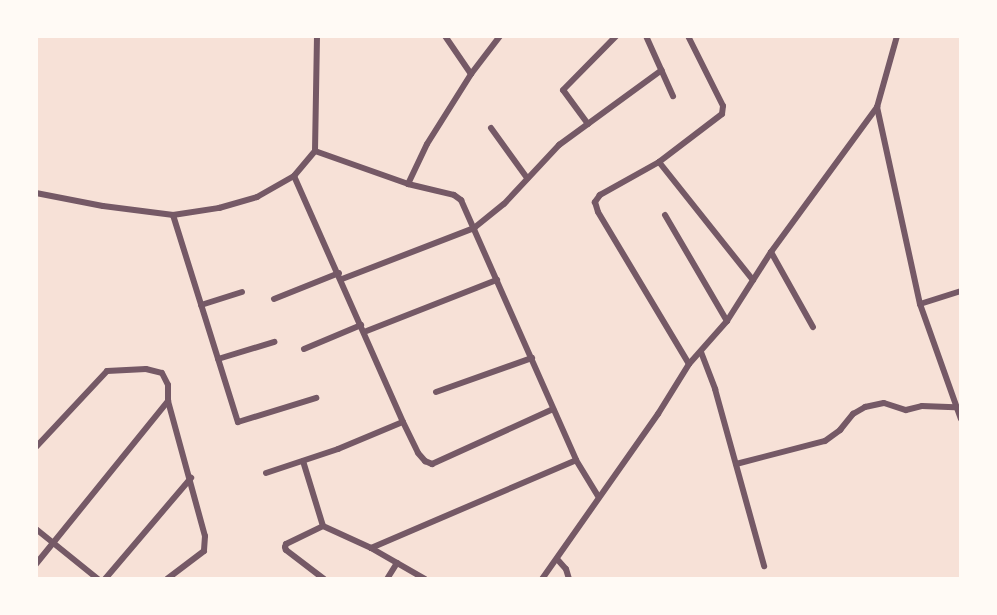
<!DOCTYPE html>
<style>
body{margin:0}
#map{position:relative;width:997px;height:615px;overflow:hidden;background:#f7e1d7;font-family:"Fira Sans",sans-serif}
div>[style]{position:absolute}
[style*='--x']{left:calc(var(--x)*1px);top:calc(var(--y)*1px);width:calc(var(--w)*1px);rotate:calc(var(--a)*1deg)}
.minor>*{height:6px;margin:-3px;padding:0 3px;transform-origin:3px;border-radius:3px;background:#755966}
span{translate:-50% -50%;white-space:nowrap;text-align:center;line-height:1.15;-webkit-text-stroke:4.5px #fffaf5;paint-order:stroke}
.frame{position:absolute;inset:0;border:38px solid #fffaf5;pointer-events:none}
</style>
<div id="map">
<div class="minor">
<i style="--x:445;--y:36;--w:46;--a:55.6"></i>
<i style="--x:646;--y:36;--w:66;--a:65.8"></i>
<i style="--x:688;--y:36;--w:78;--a:63.4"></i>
<i style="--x:723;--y:106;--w:8;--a:97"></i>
<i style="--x:722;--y:114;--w:79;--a:142.7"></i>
<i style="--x:659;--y:162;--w:68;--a:150.8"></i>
<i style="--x:600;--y:195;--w:9;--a:126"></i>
<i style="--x:595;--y:202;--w:10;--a:73"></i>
<i style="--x:598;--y:212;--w:177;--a:59.1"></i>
<i style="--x:897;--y:36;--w:74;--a:105.7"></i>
<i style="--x:877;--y:107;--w:202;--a:77.7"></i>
<i style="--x:920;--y:304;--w:122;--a:70.4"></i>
<i style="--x:588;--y:124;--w:42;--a:-126.3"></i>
<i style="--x:563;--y:90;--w:76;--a:-45.5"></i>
<i style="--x:491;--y:128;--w:62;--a:54.2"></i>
<i style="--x:315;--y:151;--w:99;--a:19.5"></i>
<i style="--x:408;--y:184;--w:47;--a:13.4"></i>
<i style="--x:454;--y:195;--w:9;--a:36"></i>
<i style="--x:461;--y:200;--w:284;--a:66.1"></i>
<i style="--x:576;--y:460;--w:42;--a:58.6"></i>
<i style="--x:659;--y:162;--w:151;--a:51.5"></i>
<i style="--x:294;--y:176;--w:269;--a:66.1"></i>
<i style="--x:403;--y:422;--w:34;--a:64"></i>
<i style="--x:418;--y:453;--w:11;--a:49"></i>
<i style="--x:425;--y:461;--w:8;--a:23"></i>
<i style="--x:432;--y:464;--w:133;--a:-24.4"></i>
<i style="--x:408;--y:184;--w:44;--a:-64.6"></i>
<i style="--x:427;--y:144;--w:83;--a:-57.8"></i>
<i style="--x:471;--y:74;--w:48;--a:-52.7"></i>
<i style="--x:36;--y:193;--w:68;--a:11"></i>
<i style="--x:103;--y:206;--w:71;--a:7.3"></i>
<i style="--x:173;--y:215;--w:47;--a:-8.7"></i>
<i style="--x:219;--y:208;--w:40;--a:-16"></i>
<i style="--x:257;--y:197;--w:43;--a:-29.6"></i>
<i style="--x:294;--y:176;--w:33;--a:-50"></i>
<i style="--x:315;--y:151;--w:115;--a:-89"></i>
<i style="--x:173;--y:215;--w:217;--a:72.6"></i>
<i style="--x:238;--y:422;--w:82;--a:-17.1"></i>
<i style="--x:665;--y:215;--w:123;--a:59.7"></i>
<i style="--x:771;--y:252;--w:86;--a:60.8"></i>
<i style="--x:342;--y:279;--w:142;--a:-21.1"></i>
<i style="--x:474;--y:228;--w:38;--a:-39"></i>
<i style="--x:504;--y:204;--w:81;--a:-47"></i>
<i style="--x:559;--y:145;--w:127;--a:-36.1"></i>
<i style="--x:274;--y:299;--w:70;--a:-21.8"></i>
<i style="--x:920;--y:304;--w:43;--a:-17.6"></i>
<i style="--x:201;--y:305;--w:43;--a:-17.6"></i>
<i style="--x:364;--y:332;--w:143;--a:-21.4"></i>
<i style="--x:304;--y:349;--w:62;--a:-22.8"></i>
<i style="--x:701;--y:352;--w:40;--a:69"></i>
<i style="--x:715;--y:389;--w:184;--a:74.5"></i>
<i style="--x:218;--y:359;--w:59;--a:-16.9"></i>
<i style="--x:436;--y:392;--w:102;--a:-19.5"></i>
<i style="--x:36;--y:447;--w:104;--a:-46.9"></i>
<i style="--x:107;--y:371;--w:39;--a:-3"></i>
<i style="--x:146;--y:369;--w:16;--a:14"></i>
<i style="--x:162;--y:373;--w:13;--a:63"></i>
<i style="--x:168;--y:385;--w:16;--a:90"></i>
<i style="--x:168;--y:401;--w:140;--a:74.7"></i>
<i style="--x:205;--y:536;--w:15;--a:94"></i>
<i style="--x:204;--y:551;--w:46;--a:142.9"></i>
<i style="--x:303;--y:461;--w:68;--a:72.9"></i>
<i style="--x:736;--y:464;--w:92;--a:-14.5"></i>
<i style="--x:825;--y:441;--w:19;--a:-36"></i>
<i style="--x:840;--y:430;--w:21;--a:-51"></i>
<i style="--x:853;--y:414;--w:14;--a:-30"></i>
<i style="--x:865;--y:407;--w:19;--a:-12"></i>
<i style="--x:884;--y:403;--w:23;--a:18"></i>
<i style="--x:906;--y:410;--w:16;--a:-14"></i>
<i style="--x:922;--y:406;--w:33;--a:2"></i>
<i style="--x:266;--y:473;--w:76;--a:-18.4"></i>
<i style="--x:338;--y:449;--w:70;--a:-22.6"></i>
<i style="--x:36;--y:529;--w:80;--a:38.9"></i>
<i style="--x:371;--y:548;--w:223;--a:-23.2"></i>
<i style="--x:557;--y:559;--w:13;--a:48"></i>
<i style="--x:566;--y:569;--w:10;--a:73"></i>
<i style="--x:36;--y:564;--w:210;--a:-51"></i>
<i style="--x:105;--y:579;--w:133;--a:-49.6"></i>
<i style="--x:324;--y:579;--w:48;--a:-142.7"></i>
<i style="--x:286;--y:550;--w:3;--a:-108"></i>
<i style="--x:285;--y:547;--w:3;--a:-72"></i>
<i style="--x:286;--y:544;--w:41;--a:-25.9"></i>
<i style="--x:323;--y:526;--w:53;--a:24.6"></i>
<i style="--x:371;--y:548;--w:62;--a:29.9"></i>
<i style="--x:387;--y:579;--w:19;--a:-58"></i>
<i style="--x:542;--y:579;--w:202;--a:-54.9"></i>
<i style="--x:658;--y:414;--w:59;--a:-58.2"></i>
<i style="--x:689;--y:364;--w:57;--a:-48.5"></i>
<i style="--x:727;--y:321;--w:82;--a:-57.5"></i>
<i style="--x:771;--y:252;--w:180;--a:-53.8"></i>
</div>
<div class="frame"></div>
</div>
